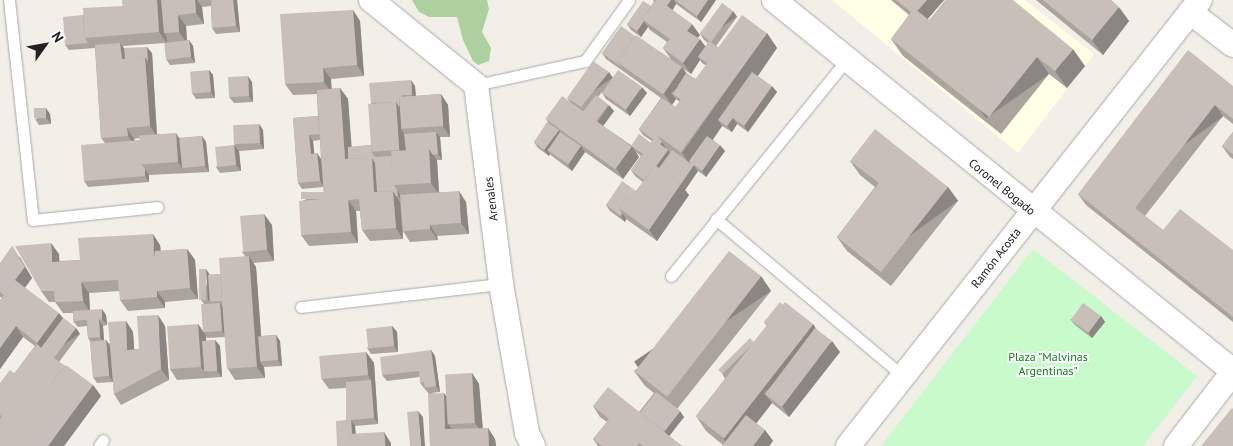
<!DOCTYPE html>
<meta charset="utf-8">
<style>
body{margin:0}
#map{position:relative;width:1233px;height:446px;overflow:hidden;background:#f2efe9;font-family:"PT Sans",sans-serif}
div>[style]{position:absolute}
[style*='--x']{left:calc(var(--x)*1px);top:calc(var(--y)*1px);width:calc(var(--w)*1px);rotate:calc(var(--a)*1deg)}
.education>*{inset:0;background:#ffffe5}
.forest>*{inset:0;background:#add19e}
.park>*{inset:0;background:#c8facc}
.roads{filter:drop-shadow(0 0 1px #a9a9a9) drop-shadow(0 0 1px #a9a9a9)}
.lane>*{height:11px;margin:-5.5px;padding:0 5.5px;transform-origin:5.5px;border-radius:5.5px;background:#fff}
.street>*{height:24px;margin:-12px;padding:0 12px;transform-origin:12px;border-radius:12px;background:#fff}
.wall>*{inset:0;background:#aba49e}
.shaded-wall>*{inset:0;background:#8b8681;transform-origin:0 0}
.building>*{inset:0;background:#c7bfb8;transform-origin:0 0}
span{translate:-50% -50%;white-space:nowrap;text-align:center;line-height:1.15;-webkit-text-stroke:4px #fff;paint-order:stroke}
.street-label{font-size:12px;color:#222}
.park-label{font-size:12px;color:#0c8416}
.north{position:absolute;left:20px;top:20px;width:50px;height:50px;-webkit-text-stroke:4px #fff;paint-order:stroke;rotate:58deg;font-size:14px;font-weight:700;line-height:20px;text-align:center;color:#222}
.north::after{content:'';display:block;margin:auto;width:18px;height:22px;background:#222;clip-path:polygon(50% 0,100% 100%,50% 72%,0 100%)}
</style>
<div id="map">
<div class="education">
<i style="clip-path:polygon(832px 0,1025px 0,1094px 54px,1018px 153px)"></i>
</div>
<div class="forest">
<i style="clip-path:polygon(412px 0,487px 0,489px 9px,482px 32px,491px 48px,489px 61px,478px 65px,473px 61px,463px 40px,457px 17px,429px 17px,419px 12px)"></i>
</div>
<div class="park">
<i style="clip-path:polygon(1033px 249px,1197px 376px,1143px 446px,881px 446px)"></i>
</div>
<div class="roads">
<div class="lane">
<i style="--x:9;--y:0;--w:221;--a:83.8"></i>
<i style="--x:33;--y:220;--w:125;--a:-6"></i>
<i style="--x:476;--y:85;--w:112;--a:-12.4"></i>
<i style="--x:585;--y:61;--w:75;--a:-54.2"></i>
<i style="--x:716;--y:219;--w:244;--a:40"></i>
<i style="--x:671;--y:276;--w:277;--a:-50.9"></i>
<i style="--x:301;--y:307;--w:201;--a:-6.6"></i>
<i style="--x:99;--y:446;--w:7;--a:-56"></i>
</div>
<div class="street">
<i style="--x:371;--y:0;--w:135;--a:39"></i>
<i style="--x:476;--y:85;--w:201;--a:82.8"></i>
<i style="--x:501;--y:284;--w:151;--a:80.1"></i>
<i style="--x:527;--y:433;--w:14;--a:65"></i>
<i style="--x:774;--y:0;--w:590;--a:38.95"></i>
<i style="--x:1190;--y:12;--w:54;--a:37.5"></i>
<i style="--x:848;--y:446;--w:568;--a:-51.72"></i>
<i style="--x:1176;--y:446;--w:93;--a:-52.4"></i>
</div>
</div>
<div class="wall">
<i style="clip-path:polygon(evenodd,122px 0,237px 0,240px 32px,216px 34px,212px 28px,211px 6px,202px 7px,204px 24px,186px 26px,187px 40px,189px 40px,193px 46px,195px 63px,170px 65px,166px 59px,165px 43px,123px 46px,124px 48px,152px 53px,157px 134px,179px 138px,202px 136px,206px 142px,209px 172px,149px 175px,149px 182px,88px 187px,84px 181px,105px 143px,101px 138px,95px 48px,69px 50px,65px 45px,83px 15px,123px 6px,122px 0,139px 138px,140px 140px,135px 141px,134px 139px,139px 138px)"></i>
<i style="clip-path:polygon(evenodd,653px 0,716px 0,701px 22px,676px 4px,673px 10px,705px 47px,708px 43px,704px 40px,700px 34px,733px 11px,737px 17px,716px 46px,719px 48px,767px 33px,777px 48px,758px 76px,777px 92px,748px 132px,737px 124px,732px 132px,722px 126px,713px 140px,725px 151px,706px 177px,698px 171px,685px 190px,689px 195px,657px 241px,626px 219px,625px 222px,610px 211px,606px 205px,636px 191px,643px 182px,635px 176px,631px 170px,641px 156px,636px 152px,639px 157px,623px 179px,585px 152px,572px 171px,552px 156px,550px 154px,549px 156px,538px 148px,534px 142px,549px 124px,546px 119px,570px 102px,567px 98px,612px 77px,647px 93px,630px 116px,606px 99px,602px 93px,602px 92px,598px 97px,614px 111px,603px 126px,631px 145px,651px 143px,652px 141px,643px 135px,639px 129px,661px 98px,606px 59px,602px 53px,635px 36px,671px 59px,663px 48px,667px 42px,650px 30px,648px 27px,641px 37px,631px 30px,627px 24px,651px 6px,654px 2px,653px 0,700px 60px,702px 63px,707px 66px,697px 80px,686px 73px,682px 68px,691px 74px,700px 60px,653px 0,676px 99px,681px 103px,677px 108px,672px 105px,676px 99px)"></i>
<i style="clip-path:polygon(891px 0,944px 0,927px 19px,929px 20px,1085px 66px,1067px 88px,1049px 74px,1001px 134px,903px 56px,891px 39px,909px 15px)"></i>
<i style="clip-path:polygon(1036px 0,1112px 0,1112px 1px,1129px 21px,1103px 55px)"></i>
<i style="clip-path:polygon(evenodd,353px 10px,360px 21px,364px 76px,331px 79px,331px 89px,340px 88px,348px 99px,351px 147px,371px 145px,371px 103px,415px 86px,416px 96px,441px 94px,448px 105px,450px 137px,440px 137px,442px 160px,437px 160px,439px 192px,466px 202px,469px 234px,437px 236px,438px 240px,410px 242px,403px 231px,403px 239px,370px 241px,362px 230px,360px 211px,356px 211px,358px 243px,309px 246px,301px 235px,302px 201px,324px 192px,323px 187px,302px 189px,298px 183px,293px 118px,318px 116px,317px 94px,293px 95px,285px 84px,353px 10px,320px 140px,321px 159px,317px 153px,314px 154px,313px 141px,320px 140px)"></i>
<i style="clip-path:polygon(209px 70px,213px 75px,215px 98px,196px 99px,192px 93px)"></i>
<i style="clip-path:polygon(252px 82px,253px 102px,234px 103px,229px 97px)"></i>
<i style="clip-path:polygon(1233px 86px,1233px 124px,1223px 116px,1145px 216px,1163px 230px,1233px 250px,1233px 322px,1086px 205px,1078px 194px)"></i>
<i style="clip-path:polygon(50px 114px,51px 124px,39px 125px,35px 119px)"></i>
<i style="clip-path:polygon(259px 124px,263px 130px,264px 149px,239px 151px,241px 171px,220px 173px,216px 167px,234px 145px)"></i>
<i style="clip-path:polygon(1233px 132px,1233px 159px,1230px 157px,1222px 146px)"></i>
<i style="clip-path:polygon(850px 161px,948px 187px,958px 201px,891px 286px,847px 251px,837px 237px,875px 187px,860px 175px)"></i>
<i style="clip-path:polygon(272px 225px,274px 261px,253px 263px,256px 267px,261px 336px,276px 335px,280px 341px,282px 366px,264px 367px,265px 378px,235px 380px,228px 369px,225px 337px,207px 338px,206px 336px,206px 341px,215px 340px,220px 346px,222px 377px,177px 380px,170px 369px,198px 324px,203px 331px,204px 304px,201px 300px,210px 275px,220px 274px,245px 256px,242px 252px)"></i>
<i style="clip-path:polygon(160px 245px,161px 251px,187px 249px,195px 260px,198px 299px,165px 302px,165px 308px,128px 311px,120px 300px,120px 291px,89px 293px,90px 310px,106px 315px,107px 325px,103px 326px,104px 340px,106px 340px,109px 344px,126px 321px,133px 332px,134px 349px,139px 349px,165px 326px,169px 380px,121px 405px,114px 394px,113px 382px,97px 383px,93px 377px,90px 341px,88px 338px,87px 326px,78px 327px,73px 321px,73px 313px,63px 313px,55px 302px,49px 302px,41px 291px,59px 254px,59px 261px,80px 260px)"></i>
<i style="clip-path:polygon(20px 257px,32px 278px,25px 288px,76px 328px,80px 334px,59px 362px,93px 385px,101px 396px,64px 446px,0 446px,0 383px,14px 374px,35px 346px,23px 337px,0 369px,2px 298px,0 297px,0 263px)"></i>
<i style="clip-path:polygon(761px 276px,771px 291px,677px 409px,684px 417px,669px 436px,682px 446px,598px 446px,593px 439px,607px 422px,600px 417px,593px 406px,639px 412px,654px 393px,645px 386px,634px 371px)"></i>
<i style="clip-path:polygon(1101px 316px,1105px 322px,1092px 338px,1075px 325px,1070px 319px)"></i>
<i style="clip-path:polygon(764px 322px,813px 324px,815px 328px,840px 352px,789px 417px,772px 403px,756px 423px,765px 430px,773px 441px,769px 446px,722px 446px,723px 445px,706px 431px,696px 416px,725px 379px,722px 373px,754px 342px,767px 326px)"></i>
<i style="clip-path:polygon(392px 326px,397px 332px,398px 352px,371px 354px,367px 348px)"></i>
<i style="clip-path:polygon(431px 350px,435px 356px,440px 392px,431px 393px,447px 396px,472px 373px,479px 384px,483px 429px,488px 428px,495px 439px,496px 446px,430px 446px,429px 394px,420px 383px,420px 377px,387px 381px,382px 375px)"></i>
<i style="clip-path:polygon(366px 352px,374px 363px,378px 424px,355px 426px,356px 434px,391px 443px,337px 446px,346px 420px,346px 388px,329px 389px,321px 378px)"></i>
</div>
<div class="shaded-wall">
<i style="clip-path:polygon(157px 0,164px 0,164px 33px,167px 37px,167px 43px,159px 32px)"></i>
<i style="clip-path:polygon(195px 0,197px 0,202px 7px,204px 24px,196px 13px)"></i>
<i style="clip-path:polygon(233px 0,237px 0,240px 32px,236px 26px)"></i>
<i style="clip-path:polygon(671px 0,674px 0,676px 4px,670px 13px,666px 7px)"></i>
<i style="clip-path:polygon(708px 0,716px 0,701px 22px,697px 16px)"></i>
<i style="clip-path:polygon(927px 0,944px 0,922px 26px,914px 15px)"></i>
<i style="clip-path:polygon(1119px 7px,1129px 21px,1103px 55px,1092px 40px)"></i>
<i style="clip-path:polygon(353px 10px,360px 21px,364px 76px,357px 65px)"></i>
<i style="left:733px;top:11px;width:7px;height:38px;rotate:56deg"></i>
<i style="clip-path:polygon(178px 15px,186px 26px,187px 43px,179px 32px)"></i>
<i style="clip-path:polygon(644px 21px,648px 27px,641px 37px,637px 31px)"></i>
<i style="clip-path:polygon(692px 24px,700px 35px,695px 42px,687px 31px)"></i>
<i style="clip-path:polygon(767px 33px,777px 48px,724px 124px,718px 120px,722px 126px,694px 166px,698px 171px,685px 190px,689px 195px,657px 241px,649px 230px,692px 167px,682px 153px)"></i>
<i style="clip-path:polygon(700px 39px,708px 50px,698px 57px,700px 60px,691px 74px,683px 63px)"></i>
<i style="clip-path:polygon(189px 40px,193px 46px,195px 63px,191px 57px)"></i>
<i style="clip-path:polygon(120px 43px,128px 54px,129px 64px,122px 59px)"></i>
<i style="clip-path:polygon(147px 47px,152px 53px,157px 137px,150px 126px,145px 57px)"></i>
<i style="clip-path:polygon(1073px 49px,1085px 66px,1067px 88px,1055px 71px)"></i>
<i style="left:1037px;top:57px;width:21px;height:77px;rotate:55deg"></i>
<i style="clip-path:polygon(682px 67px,690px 78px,671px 93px,676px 99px,672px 105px,664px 94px)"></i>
<i style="clip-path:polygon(323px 68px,331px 79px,332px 93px,324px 82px)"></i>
<i style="clip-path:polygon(209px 70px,213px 75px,215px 98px,211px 92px)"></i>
<i style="left:609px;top:72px;width:7px;height:45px;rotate:56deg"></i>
<i style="clip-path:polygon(248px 76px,252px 82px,253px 102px,249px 96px)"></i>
<i style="clip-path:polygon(411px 80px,415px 86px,416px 101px,412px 95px)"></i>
<i style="clip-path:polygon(772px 86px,777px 92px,748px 132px,744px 126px)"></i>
<i style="clip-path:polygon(642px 87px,647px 93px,630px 116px,626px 110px)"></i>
<i style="clip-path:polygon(340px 88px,348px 99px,353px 164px,345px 159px)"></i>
<i style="clip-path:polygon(441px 94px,448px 105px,450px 137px,443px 126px)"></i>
<i style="clip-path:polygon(396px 102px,404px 113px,401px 129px,405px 135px,407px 161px,399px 150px)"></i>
<i style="clip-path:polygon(609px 105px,614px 111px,601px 129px,597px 123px)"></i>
<i style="left:1215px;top:105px;width:14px;height:130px;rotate:54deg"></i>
<i style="clip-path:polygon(46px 108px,50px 114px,51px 124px,46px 118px)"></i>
<i style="clip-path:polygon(733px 118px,737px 124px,732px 132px,727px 126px)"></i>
<i style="clip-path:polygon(259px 124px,263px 130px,264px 149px,260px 143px)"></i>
<i style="clip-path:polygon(127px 128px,134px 139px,136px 147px,128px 136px)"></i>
<i style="clip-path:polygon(559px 130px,563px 136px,547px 150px,550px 154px,549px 156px,544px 150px)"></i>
<i style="clip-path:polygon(436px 132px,440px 137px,442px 160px,438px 154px)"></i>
<i style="clip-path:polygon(176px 133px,183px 144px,182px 168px,178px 162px)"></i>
<i style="clip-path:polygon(309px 135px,313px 141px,315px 160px,311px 154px)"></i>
<i style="clip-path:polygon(202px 136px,206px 142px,209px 172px,205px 166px)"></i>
<i style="clip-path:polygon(662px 142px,666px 148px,664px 150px,660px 144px)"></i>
<i style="clip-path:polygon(234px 145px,239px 151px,241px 171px,236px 165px)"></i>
<i style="clip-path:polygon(720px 145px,725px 151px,706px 177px,702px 171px)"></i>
<i style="clip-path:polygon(581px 146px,585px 152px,572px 171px,568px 165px)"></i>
<i style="clip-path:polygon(632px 146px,639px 157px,623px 179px,616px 168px)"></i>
<i style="clip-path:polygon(429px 149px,437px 160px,439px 194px,431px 183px)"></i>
<i style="clip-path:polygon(668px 150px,672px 156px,646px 181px)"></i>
<i style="clip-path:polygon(317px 153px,321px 159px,324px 187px,320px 181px)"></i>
<i style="clip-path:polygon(372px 158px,379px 169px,382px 197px,374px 192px)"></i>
<i style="clip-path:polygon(145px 169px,149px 175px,149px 182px,145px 176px)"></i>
<i style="left:948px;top:187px;width:17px;height:108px;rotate:54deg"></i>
<i style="clip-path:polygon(397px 190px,401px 196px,402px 201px,398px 196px)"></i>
<i style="clip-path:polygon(393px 191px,400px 202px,403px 239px,396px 228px)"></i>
<i style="clip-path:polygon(459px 191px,466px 202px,469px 234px,461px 223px)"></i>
<i style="clip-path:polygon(348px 200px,356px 211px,358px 243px,351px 232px)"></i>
<i style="clip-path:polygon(622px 213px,626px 219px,625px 222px,621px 216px)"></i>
<i style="clip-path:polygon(264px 214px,272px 225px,274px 261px,267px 250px)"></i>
<i style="clip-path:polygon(430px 225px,437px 236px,438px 240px,430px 229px)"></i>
<i style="clip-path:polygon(153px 234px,160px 245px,162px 268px,154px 257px)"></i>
<i style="clip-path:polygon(51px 243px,59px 254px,60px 273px,52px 262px)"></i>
<i style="clip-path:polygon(12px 246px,32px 278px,22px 291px,15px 280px)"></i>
<i style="clip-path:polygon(187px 249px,195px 260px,198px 299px,190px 288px)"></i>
<i style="clip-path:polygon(249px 256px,256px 267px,263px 361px,260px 362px,264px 367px,265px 378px,257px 367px)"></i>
<i style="clip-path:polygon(206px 269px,210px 275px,210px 302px,208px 300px)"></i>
<i style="left:761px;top:276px;width:18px;height:153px;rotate:56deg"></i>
<i style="clip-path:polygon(81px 282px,89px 293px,90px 312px,83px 301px)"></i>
<i style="clip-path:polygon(157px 291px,165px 302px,165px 308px,157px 297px)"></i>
<i style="clip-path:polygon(220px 303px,224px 309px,227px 337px,222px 331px)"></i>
<i style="clip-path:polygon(102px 309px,106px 315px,107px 325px,102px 319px)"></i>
<i style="clip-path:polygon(59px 313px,67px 324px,45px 354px,37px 343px)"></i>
<i style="clip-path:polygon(158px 315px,165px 326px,169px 380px,161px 369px)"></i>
<i style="clip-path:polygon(1101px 316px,1105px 322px,1092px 338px,1088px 332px)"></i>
<i style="clip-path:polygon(99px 320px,103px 326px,104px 343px,100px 337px)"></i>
<i style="clip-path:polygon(126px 321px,133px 332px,135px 361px,127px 350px)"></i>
<i style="clip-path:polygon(198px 324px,206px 336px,208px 372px,204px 372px,209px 378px,201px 367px)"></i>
<i style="clip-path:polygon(813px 324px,823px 339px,764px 393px,772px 403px,739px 446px,728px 446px,723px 438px)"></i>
<i style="clip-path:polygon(16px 326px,23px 337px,0 369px,0 348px)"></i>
<i style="clip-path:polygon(392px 326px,397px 332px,398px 352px,394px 346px)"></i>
<i style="left:76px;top:328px;width:7px;height:37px;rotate:56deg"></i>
<i style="clip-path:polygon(276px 335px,280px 341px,282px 366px,278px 360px)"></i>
<i style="clip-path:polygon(106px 340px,110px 346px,113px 382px,109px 376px)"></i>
<i style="clip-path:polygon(215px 340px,220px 346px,222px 377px,217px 371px)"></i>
<i style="clip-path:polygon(832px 341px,840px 352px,789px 417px,782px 406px)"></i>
<i style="clip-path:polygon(431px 350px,435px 356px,440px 392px,436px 386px)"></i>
<i style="clip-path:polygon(366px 352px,374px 363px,378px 424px,374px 418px,371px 380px,368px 375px)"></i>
<i style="clip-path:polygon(472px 373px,479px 384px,483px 434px,475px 423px)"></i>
<i style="clip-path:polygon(93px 385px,101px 396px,64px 446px,48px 446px)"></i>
<i style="clip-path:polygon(444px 393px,452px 404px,449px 425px,453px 431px,445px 429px)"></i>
<i style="clip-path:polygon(418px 411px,423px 417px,425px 446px,421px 446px)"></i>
<i style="clip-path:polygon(680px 411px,684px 417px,667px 439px,663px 433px)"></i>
<i style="clip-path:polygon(351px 420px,355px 426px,356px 446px,353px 446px)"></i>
<i style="clip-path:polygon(488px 428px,495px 439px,496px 446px,489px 446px)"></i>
<i style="clip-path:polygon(765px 430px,773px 441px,769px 446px,753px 446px)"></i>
<i style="clip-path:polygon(384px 432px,391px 443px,391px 446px,385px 446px)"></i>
</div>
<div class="building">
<i style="clip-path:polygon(122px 0,157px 0,159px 32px,85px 38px,83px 8px,123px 6px)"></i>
<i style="clip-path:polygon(161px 0,195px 0,196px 13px,178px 15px,179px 32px,164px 33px)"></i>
<i style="clip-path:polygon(211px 0,233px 0,236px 26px,212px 28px)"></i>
<i style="clip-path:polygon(656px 0,659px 0,692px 24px,687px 31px,700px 39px,683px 63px,663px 48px,670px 39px,642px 19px)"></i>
<i style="clip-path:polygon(659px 0,671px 0,667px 6px)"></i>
<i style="clip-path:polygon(675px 0,708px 0,697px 16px)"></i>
<i style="clip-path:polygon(896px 0,927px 0,917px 11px,914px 8px,911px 12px)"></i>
<i style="clip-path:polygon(945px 0,1013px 0,1073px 49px,1055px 71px,1037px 57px,989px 117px,891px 39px,914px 8px,929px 20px)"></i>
<i style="clip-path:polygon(1043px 0,1111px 0,1119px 7px,1092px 40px)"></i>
<i style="clip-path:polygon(643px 1px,651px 6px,642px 19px,644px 21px,637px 31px,627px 24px)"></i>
<i style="left:722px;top:3px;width:14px;height:38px;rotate:36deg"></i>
<i style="clip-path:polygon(353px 10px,357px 65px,323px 68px,324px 82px,285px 84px,280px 14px)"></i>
<i style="clip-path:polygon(83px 15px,85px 38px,88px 43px,65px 45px,63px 17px)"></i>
<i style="left:742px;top:15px;width:31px;height:147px;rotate:36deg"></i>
<i style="clip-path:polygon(621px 26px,635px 36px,617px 62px,621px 67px,602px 53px)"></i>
<i style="left:636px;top:35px;width:56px;height:33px;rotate:35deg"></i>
<i style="left:189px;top:40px;width:17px;height:25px;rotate:83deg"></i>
<i style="left:709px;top:41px;width:12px;height:19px;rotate:35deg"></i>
<i style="clip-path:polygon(120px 43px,122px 59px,145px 57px,150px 126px,127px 128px,128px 136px,101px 138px,95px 45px)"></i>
<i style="clip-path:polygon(147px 47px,148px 62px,145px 57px,125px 59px,124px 48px)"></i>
<i style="clip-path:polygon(1188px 50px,1233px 86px,1233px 119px,1215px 105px,1135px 208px,1163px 230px,1180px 209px,1233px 250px,1233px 317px,1078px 194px)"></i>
<i style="clip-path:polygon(593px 61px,609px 72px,581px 107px,567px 98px)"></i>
<i style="left:209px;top:70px;width:22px;height:19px;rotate:85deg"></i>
<i style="left:618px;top:70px;width:29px;height:28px;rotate:35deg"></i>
<i style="clip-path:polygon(752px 72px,772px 86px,744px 126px,733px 118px,727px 126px,718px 120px)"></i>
<i style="left:686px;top:73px;width:13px;height:25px;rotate:32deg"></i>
<i style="left:248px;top:76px;width:20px;height:20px;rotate:87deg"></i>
<i style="clip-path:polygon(411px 80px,412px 95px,402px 95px,402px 97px,399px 97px,399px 107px,396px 102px,371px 103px,369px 83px)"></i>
<i style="clip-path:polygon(340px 88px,345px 159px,372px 158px,374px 192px,393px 191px,396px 228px,362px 230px,359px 199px,348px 200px,351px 232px,301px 235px,299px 201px,324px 199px,317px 90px)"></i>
<i style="left:441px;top:94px;width:32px;height:42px;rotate:86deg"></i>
<i style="left:596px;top:95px;width:16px;height:21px;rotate:38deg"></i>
<i style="left:562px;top:96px;width:86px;height:28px;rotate:36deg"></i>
<i style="clip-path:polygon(662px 98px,676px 108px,657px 135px,662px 142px,660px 144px,668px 150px,656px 166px,655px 165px,644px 180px,631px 170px,643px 154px,631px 146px,639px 134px,651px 143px,653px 139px,639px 129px)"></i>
<i style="left:396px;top:102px;width:48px;height:28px;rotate:86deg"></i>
<i style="left:46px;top:108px;width:10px;height:12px;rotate:90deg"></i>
<i style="clip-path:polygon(318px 116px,320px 134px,309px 135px,311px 154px,317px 153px,320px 181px,298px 183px,293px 118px)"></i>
<i style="clip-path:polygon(547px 122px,559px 130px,544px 150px,534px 142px)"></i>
<i style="left:259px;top:124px;width:19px;height:26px;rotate:87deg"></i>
<i style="clip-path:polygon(875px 129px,948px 187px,881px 272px,837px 237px,879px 183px,850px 161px)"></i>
<i style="clip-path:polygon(436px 132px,438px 154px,433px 155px,429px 149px,406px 151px,404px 134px)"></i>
<i style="left:560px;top:132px;width:25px;height:22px;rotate:34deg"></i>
<i style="clip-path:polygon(1233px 132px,1233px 154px,1222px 146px)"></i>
<i style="left:176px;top:133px;width:29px;height:37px;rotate:86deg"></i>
<i style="left:202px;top:136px;width:30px;height:23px;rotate:84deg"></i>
<i style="clip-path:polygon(707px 136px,720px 145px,702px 171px,694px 165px,681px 184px,659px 168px,672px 150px,691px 164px,689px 161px)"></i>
<i style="clip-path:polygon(140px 140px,142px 165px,145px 169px,145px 176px,84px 181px,81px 145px)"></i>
<i style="left:234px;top:145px;width:20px;height:19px;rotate:84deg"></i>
<i style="clip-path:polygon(371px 145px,371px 152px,375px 157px,391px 156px,394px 185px,397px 190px,398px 196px,396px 196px,393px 191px,377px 192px,375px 163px,372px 158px,348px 159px,348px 147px)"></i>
<i style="left:429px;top:149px;width:34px;height:38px;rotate:87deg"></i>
<i style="clip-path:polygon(655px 165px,681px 184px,649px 230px,619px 208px,632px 189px,636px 192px)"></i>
<i style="clip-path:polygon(622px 181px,636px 191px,636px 192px,632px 189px,619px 208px,622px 213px,621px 216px,606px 205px)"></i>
<i style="clip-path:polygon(459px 191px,461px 223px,430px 225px,430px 229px,403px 231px,400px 195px)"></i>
<i style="left:324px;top:192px;width:7px;height:23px;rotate:90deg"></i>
<i style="left:264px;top:214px;width:36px;height:24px;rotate:85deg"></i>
<i style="clip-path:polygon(153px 234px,154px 257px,155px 251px,187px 249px,190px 288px,157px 291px,157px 297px,120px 300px,118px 280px,81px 282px,83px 301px,55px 302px,54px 291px,41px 291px,15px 246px,51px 243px,52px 262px,80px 260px,78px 238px)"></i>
<i style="clip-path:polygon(12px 246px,25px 267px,15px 280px,59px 313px,37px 343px,16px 326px,0 348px,0 300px,4px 295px,0 292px,0 263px)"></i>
<i style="left:729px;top:251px;width:41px;height:153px;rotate:38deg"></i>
<i style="left:249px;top:256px;width:111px;height:30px;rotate:86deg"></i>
<i style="left:199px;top:269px;width:7px;height:31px"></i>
<i style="left:220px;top:274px;width:27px;height:12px;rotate:86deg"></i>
<i style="clip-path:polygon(780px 302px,783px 305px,768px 325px,764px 322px)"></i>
<i style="left:785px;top:302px;width:36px;height:145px;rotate:38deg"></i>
<i style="left:220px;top:303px;width:28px;height:19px;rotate:86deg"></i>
<i style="left:1083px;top:303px;width:22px;height:21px;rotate:36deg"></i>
<i style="clip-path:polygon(102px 309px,102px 319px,99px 320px,100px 337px,88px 338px,87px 320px,73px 321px,73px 311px)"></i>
<i style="clip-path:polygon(158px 315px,161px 369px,114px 394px,108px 322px,126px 321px,127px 350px,139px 349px,137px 316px)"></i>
<i style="clip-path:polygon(63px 318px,76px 328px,54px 358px,65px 366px,42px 396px,14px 374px,37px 344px,41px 348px)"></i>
<i style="left:198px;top:324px;width:43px;height:31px;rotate:86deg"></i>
<i style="left:392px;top:326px;width:20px;height:26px;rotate:84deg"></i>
<i style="left:815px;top:328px;width:21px;height:83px;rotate:37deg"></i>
<i style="left:276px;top:335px;width:25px;height:18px;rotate:85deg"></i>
<i style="left:750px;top:338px;width:6px;height:45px;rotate:45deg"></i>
<i style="left:106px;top:340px;width:36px;height:16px;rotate:85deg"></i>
<i style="left:215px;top:340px;width:31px;height:13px;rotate:86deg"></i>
<i style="clip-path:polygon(431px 350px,436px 386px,425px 388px,424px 382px,420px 383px,419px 371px,382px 375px,380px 357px)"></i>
<i style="left:366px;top:352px;width:23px;height:47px;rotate:85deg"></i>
<i style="clip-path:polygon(66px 365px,93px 385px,48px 446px,0 446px,0 419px,2px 416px,0 415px,0 383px,10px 370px,42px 396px)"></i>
<i style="left:472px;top:373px;width:50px;height:27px;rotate:87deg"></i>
<i style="clip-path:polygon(371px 380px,374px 418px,351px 420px,352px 434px,349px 434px,350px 446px,337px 446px,336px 421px,346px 420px,346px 382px)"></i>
<i style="clip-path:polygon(608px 387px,682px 446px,643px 446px,639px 443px,637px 446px,602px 446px,593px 439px,609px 419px,593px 406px)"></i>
<i style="left:656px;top:392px;width:31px;height:26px;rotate:38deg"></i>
<i style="clip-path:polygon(444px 393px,445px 429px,488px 428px,489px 446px,430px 446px,428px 394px)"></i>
<i style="clip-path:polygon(1232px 408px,1233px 409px,1233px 446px,1201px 446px)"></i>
<i style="left:418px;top:411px;width:35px;height:11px;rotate:85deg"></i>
<i style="clip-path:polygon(746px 415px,765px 430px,753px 446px,722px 446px)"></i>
<i style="clip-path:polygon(384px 432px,385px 446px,350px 446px,349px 434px)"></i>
</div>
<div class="street-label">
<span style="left:1002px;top:187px;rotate:39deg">Coronel Bogado</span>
<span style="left:491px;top:199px;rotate:-97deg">Arenales</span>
<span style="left:996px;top:258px;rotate:-52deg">Ramón Acosta</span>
</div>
<div class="park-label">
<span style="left:1048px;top:364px">Plaza "Malvinas<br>Argentinas"</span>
</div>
<div class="north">N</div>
</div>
